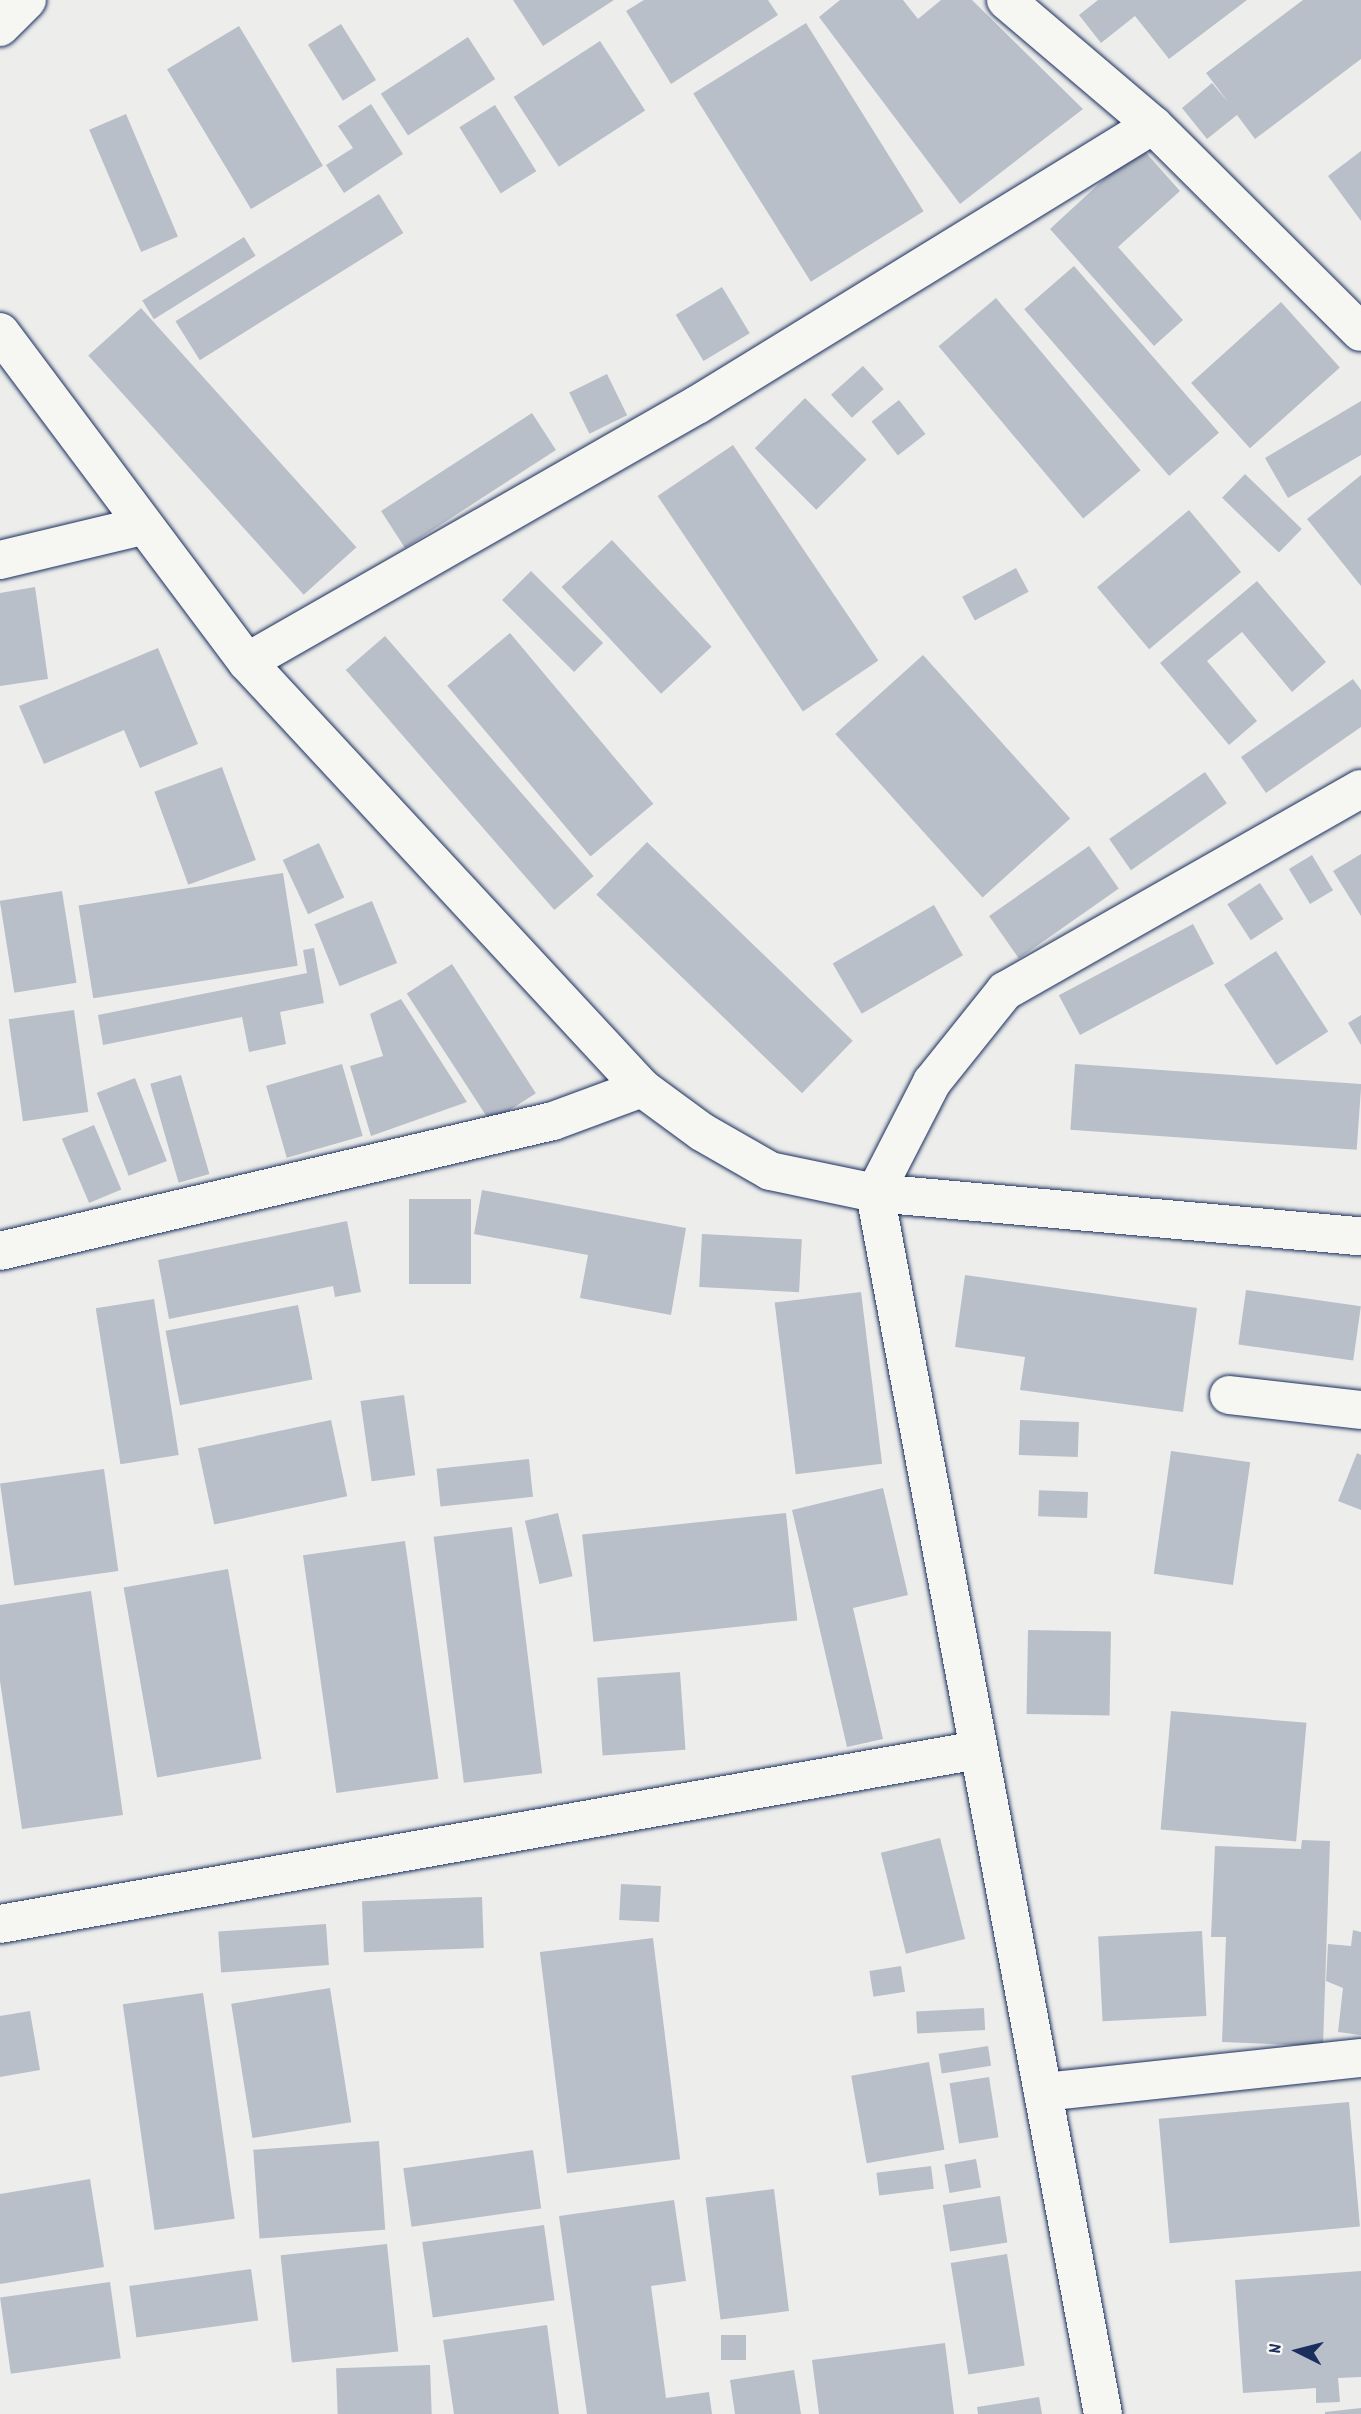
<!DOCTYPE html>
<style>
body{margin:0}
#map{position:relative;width:1361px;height:2414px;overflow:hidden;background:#edeeec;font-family:Dekko,sans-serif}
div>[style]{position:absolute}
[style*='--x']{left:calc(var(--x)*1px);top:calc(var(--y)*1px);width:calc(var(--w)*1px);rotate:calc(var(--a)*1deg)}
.building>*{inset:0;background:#b9bfc8;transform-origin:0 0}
.roads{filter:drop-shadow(0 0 2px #1b2f5e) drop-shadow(0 0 2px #1b2f5e)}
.minor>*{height:38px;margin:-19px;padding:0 19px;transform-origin:19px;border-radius:19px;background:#f6f6f2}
span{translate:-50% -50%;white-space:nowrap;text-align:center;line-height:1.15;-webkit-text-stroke:6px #f6f6f2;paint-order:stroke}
.north{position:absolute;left:1263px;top:2316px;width:70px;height:70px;-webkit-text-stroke:5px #f6f6f2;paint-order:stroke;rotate:276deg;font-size:19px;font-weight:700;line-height:28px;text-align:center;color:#1b2f5e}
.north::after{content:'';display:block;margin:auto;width:24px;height:32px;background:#1b2f5e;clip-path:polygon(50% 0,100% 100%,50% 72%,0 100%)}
</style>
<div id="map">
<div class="building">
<i style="clip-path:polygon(513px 0,614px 0,543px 46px)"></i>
<i style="clip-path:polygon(644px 0,768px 0,778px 15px,671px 84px,626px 11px)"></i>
<i style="clip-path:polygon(840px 0,903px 0,918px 19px,941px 0,972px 0,1083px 109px,960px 204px,819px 17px)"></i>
<i style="clip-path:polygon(1098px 0,1247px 0,1169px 59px,1135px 16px,1101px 43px,1079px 15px)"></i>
<i style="clip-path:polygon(1303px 0,1361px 0,1361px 59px,1255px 139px,1237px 115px,1207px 139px,1182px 108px,1212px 83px,1229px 103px,1206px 73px)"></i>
<i style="left:806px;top:23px;width:222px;height:133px;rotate:58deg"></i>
<i style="left:341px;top:24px;width:66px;height:39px;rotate:58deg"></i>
<i style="left:239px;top:26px;width:163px;height:84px;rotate:59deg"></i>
<i style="left:468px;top:37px;width:50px;height:104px;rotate:57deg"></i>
<i style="left:600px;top:41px;width:83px;height:103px;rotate:57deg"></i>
<i style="clip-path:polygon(371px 104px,403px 154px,344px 193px,326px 165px,353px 148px,338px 126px)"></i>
<i style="left:495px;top:105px;width:78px;height:42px;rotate:58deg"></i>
<i style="left:126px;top:114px;width:133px;height:40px;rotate:67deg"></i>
<i style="clip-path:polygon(1140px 146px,1180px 191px,1118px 247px,1183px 320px,1154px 346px,1050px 229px)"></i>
<i style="clip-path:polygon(1361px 151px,1361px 221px,1328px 176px)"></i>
<i style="left:379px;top:194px;width:46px;height:240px;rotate:58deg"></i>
<i style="left:244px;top:237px;width:22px;height:120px;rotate:58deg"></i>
<i style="left:1074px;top:266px;width:221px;height:66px;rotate:49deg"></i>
<i style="left:722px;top:287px;width:54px;height:54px;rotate:59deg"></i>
<i style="left:996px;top:298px;width:225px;height:75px;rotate:50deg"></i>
<i style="left:1281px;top:302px;width:88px;height:121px;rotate:48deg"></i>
<i style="left:141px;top:308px;width:322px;height:71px;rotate:48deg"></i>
<i style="left:863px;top:366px;width:31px;height:43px;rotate:48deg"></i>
<i style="left:607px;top:374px;width:46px;height:42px;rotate:64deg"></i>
<i style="left:805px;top:398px;width:87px;height:71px;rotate:45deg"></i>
<i style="left:899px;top:400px;width:43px;height:35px;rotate:52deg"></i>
<i style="clip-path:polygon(1361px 401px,1361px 455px,1288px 498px,1265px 458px)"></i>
<i style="left:532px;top:413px;width:44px;height:180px;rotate:57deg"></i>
<i style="left:733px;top:445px;width:260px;height:91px;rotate:56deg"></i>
<i style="left:1245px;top:474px;width:79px;height:33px;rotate:44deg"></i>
<i style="clip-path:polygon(1361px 475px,1361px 586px,1307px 519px)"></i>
<i style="left:1189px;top:510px;width:81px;height:120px;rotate:50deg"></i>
<i style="left:612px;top:540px;width:146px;height:69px;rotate:47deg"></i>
<i style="left:1016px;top:568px;width:27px;height:61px;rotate:62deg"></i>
<i style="left:531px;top:571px;width:102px;height:41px;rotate:45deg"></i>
<i style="clip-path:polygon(1257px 581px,1326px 662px,1292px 692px,1242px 632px,1207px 661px,1257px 721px,1229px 745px,1160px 663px)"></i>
<i style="clip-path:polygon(35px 587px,48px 679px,0 686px,0 593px)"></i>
<i style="left:510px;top:633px;width:223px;height:82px;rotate:50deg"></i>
<i style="left:385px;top:636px;width:318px;height:52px;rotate:49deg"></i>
<i style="clip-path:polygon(158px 648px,198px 744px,140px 768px,124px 730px,44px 764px,19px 706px)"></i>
<i style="left:923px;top:655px;width:220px;height:118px;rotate:48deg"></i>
<i style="clip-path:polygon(1353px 679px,1361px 690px,1361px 727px,1266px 793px,1241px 757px)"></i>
<i style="left:222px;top:767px;width:99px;height:72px;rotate:70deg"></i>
<i style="left:1205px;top:772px;width:38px;height:117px;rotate:55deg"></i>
<i style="left:647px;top:842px;width:286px;height:73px;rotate:44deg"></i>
<i style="left:319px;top:843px;width:60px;height:40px;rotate:65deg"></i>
<i style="left:1089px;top:846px;width:52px;height:122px;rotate:55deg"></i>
<i style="clip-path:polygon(1361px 854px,1361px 916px,1333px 871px)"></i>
<i style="left:1312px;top:855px;width:41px;height:27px;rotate:59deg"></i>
<i style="left:283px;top:873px;width:94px;height:207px;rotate:81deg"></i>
<i style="left:1260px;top:883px;width:43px;height:39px;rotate:57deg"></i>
<i style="left:62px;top:891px;width:93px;height:63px;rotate:81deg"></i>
<i style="left:372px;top:901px;width:67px;height:62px;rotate:68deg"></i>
<i style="left:934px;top:905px;width:58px;height:117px;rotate:60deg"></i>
<i style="left:1193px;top:924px;width:45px;height:152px;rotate:62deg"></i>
<i style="clip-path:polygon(314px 948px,324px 1003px,280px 1012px,286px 1044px,249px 1052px,242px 1017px,103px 1045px,98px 1015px,307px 973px,303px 950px)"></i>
<i style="left:1276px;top:951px;width:96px;height:62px;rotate:57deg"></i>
<i style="left:452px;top:964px;width:154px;height:54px;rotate:57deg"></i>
<i style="clip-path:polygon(401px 999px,467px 1102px,371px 1136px,350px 1066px,383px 1056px,370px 1014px)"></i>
<i style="left:74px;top:1010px;width:103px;height:66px;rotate:82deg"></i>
<i style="clip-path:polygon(1361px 1015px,1361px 1045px,1348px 1023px)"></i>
<i style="left:342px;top:1064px;width:75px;height:79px;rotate:74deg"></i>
<i style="left:1075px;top:1064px;width:287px;height:66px;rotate:4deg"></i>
<i style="left:181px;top:1075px;width:103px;height:32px;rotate:74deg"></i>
<i style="left:135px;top:1078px;width:89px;height:41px;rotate:69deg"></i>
<i style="left:94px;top:1125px;width:70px;height:35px;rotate:67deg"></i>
<i style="clip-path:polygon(482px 1190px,686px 1228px,671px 1315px,580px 1298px,588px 1255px,474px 1234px)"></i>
<i style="left:409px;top:1199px;width:62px;height:85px"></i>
<i style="clip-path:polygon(347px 1221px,361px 1292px,335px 1297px,333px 1286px,169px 1319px,158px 1260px)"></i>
<i style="left:702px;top:1234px;width:100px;height:53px;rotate:3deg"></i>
<i style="clip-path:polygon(965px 1275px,1197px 1308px,1183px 1412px,1020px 1390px,1025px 1357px,955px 1347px)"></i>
<i style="left:1246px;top:1290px;width:116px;height:55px;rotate:8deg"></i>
<i style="left:861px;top:1292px;width:173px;height:87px;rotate:83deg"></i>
<i style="left:154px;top:1299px;width:158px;height:59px;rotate:81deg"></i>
<i style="left:298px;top:1305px;width:76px;height:135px;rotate:79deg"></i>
<i style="left:404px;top:1395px;width:81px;height:44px;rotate:82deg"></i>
<i style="left:331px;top:1420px;width:78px;height:136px;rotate:78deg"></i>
<i style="left:1020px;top:1420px;width:59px;height:35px;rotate:2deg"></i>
<i style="left:1171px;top:1451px;width:80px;height:124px;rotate:8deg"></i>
<i style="clip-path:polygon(1357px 1453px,1361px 1455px,1361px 1510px,1338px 1501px)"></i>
<i style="left:529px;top:1459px;width:38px;height:93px;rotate:84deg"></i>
<i style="left:104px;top:1469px;width:103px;height:105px;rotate:82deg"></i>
<i style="clip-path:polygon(883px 1488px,908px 1595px,853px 1608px,883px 1739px,847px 1747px,792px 1510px)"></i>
<i style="left:1088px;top:1492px;width:26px;height:49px;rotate:92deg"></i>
<i style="left:558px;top:1513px;width:65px;height:34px;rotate:77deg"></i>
<i style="left:786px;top:1513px;width:108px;height:205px;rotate:84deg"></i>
<i style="left:512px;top:1527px;width:248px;height:79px;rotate:83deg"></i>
<i style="left:405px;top:1541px;width:240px;height:103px;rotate:82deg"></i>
<i style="left:228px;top:1569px;width:193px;height:106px;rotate:80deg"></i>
<i style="clip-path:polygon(91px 1591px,123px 1815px,22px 1829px,0 1681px,0 1605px)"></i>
<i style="left:1028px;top:1630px;width:83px;height:84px;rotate:1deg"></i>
<i style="left:680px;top:1672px;width:78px;height:83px;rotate:86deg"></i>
<i style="left:1171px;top:1711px;width:136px;height:119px;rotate:5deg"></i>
<i style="left:940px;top:1838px;width:104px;height:61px;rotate:76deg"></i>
<i style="clip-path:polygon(1302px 1840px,1330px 1841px,1323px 2046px,1222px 2042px,1226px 1937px,1211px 1937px,1215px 1846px,1301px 1849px)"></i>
<i style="left:621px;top:1884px;width:40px;height:36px;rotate:3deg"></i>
<i style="left:482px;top:1897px;width:51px;height:120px;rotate:88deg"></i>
<i style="left:326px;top:1924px;width:41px;height:108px;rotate:86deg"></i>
<i style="clip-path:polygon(1353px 1930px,1361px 1932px,1361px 2035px,1338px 2032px,1343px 1988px,1326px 1981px,1328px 1944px,1351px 1946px)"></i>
<i style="left:1202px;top:1931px;width:85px;height:104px;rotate:87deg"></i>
<i style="left:653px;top:1938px;width:223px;height:114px;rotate:83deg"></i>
<i style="left:901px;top:1966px;width:26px;height:32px;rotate:81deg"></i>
<i style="left:330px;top:1988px;width:136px;height:100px;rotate:81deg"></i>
<i style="left:203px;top:1993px;width:228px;height:81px;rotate:82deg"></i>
<i style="left:984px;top:2008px;width:22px;height:68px;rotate:87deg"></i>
<i style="clip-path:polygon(30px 2011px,40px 2070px,0 2077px,0 2016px)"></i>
<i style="left:988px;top:2046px;width:20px;height:50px;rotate:81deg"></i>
<i style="left:929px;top:2062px;width:89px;height:79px;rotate:80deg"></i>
<i style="left:989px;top:2077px;width:61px;height:40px;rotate:81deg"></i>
<i style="left:1349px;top:2102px;width:125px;height:191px;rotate:85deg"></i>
<i style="left:379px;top:2141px;width:89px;height:126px;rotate:86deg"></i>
<i style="left:533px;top:2150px;width:59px;height:131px;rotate:82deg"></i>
<i style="left:976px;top:2159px;width:29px;height:32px;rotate:80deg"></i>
<i style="left:931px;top:2166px;width:23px;height:55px;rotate:83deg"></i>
<i style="clip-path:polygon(90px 2179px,104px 2267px,0 2284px,0 2194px)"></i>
<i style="left:774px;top:2189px;width:123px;height:69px;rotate:83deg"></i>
<i style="left:1000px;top:2196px;width:47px;height:58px;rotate:81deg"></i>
<i style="clip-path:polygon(674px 2200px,686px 2281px,651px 2286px,666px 2398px,709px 2392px,712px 2414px,587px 2414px,559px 2216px)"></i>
<i style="left:544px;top:2225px;width:76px;height:123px;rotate:82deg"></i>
<i style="left:387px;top:2244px;width:108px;height:107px;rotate:84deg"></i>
<i style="left:1007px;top:2254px;width:113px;height:57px;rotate:81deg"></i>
<i style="left:251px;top:2269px;width:52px;height:123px;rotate:82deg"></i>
<i style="clip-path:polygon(1361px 2271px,1361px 2377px,1338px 2378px,1340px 2402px,1316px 2403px,1316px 2388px,1243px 2393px,1235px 2280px)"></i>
<i style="left:110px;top:2282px;width:77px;height:111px;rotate:82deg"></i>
<i style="clip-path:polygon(547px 2325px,559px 2414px,454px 2414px,443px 2340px)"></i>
<i style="left:746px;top:2335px;width:25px;height:25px;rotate:90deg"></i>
<i style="clip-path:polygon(945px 2343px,954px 2414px,819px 2414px,812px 2360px)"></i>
<i style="left:430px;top:2365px;width:49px;height:94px;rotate:88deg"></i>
<i style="clip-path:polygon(794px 2370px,801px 2414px,735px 2414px,730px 2380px)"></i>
<i style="clip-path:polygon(1039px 2397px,1042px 2414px,978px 2414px,977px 2407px)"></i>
<i style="clip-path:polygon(1361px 2408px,1361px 2414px,1325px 2414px,1325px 2412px)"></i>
</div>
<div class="roads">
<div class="minor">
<i style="--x:1006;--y:0;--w:193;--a:40.4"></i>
<i style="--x:0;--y:27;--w:38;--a:-45"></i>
<i style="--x:0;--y:332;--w:412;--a:53.2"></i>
<i style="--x:247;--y:662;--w:581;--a:47.16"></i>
<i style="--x:642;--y:1088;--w:74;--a:36.3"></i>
<i style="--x:702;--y:1132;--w:78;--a:29.8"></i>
<i style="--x:770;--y:1171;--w:107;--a:11.8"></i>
<i style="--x:875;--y:1193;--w:488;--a:5.1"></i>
<i style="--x:0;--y:560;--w:146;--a:-13.5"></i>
<i style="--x:247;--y:662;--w:518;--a:-29.73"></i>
<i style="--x:697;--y:405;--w:535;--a:-31.55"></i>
<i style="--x:1153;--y:125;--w:293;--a:44.9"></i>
<i style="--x:0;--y:1251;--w:568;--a:-13.23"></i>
<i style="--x:553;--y:1121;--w:95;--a:-20.3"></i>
<i style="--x:1229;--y:1395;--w:133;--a:6.5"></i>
<i style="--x:0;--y:1924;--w:993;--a:-10.09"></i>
<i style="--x:1043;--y:2092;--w:320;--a:-6.1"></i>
<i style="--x:1103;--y:2414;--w:1242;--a:-100.58"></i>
<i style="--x:875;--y:1193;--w:125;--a:-62.8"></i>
<i style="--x:932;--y:1082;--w:117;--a:-51.3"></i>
<i style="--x:1005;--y:991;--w:409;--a:-29.6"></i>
</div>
</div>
<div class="north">N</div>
</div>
